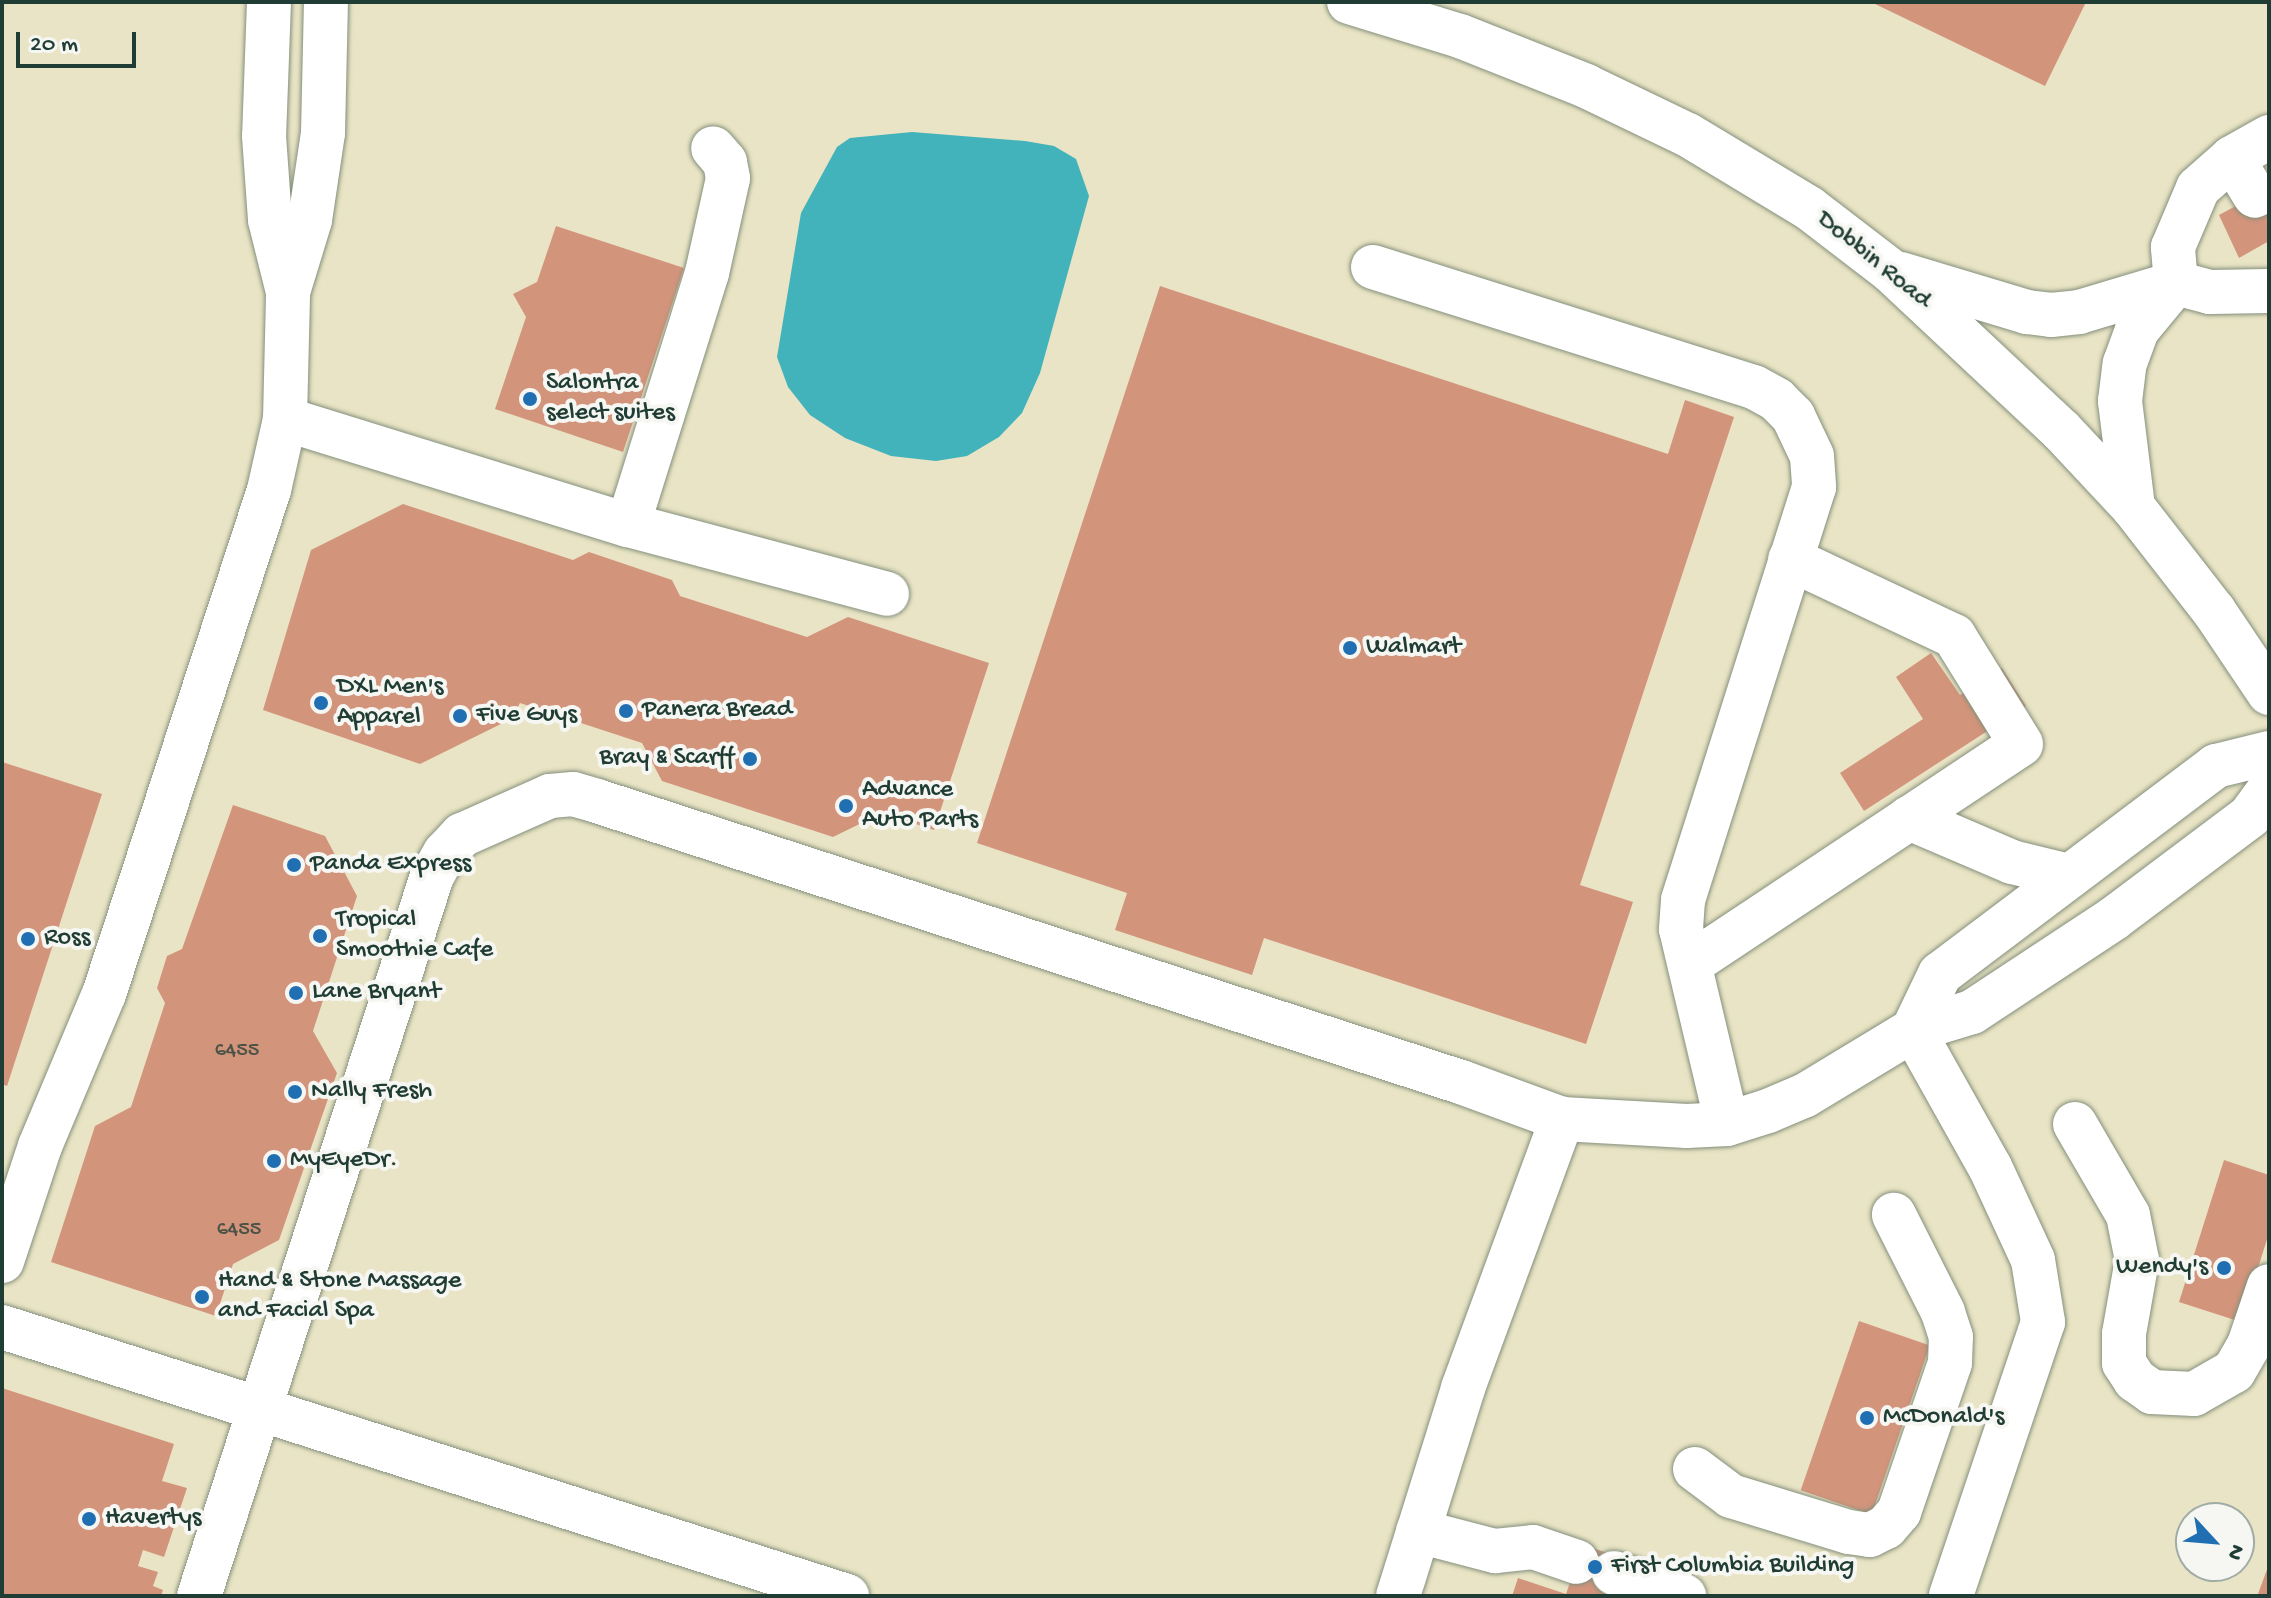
<!DOCTYPE html>
<style>
body{margin:0}
#map{position:relative;width:2271px;height:1598px;overflow:hidden;background:#e9e4c5;font-family:"Gochi Hand",sans-serif}
div>[style]{position:absolute}
[style*='--x']{left:calc(var(--x)*1px);top:calc(var(--y)*1px);width:calc(var(--w)*1px);rotate:calc(var(--a)*1deg)}
.water>*{inset:0;background:#42b2bb}
.building>*{inset:0;background:#d3947c;transform-origin:0 0}
.roads{filter:drop-shadow(0 0 2px #84907c) drop-shadow(0 0 2px #84907c)}
.minor>*{height:44px;margin:-22px;padding:0 22px;transform-origin:22px;border-radius:22px;background:#fff}
.dots>*{width:22px;height:22px;translate:-50% -50%;box-sizing:border-box;border:4px solid #f6f6f2;border-radius:50%}
span{translate:-50% -50%;white-space:nowrap;text-align:center;line-height:1.15;-webkit-text-stroke:8px #f6f6f2;paint-order:stroke}
.number-label{font-size:22px;color:#4c5346}
.number-label span{-webkit-text-stroke-width:0}
.street-label{font-size:26px;color:#1f3d34}
.poi-label{font-size:26px;color:#1f3d34}
.left{translate:0 -50%;text-align:left}
.right{translate:-100% -50%;text-align:right}
.frame{position:absolute;inset:0;border:4px solid #1f3d34;pointer-events:none}
.north{position:absolute;left:2175px;top:1502px;width:80px;height:80px;box-sizing:border-box;background:#f6f6f2;border:2px solid #a0aca6;border-radius:50%;rotate:116deg;font-size:22px;font-weight:700;line-height:32px;text-align:center;color:#1f3d34}
.north::after{content:'';display:block;margin:auto;width:28px;height:36px;background:#1f6fb2;clip-path:polygon(50% 0,100% 100%,50% 72%,0 100%)}
.scale{position:absolute;left:16px;top:32px;width:120px;height:36px;box-sizing:border-box;border:4px solid #1f3d34;border-top:0;padding-left:10px;font-size:24px;line-height:28px;white-space:nowrap;color:#1f3d34;-webkit-text-stroke:6px #f6f6f2;paint-order:stroke}
</style>
<div id="map">
<div class="water">
<i style="clip-path:polygon(912px 132px,1025px 141px,1054px 146px,1076px 159px,1089px 196px,1040px 373px,1022px 413px,999px 437px,967px 456px,936px 461px,891px 456px,845px 438px,810px 415px,788px 387px,777px 357px,801px 213px,837px 147px,850px 138px)"></i>
</div>
<div class="building">
<i style="clip-path:polygon(1871px 2px,2086px 2px,2045px 86px)"></i>
<i style="clip-path:polygon(2269px 188px,2269px 241px,2239px 258px,2219px 215px)"></i>
<i style="clip-path:polygon(556px 226px,684px 268px,623px 452px,495px 409px,526px 317px,513px 294px,537px 282px)"></i>
<i style="clip-path:polygon(1160px 286px,1668px 454px,1685px 400px,1734px 417px,1580px 885px,1633px 902px,1586px 1044px,1264px 938px,1252px 975px,1115px 930px,1127px 893px,977px 843px)"></i>
<i style="clip-path:polygon(403px 504px,573px 560px,589px 552px,672px 580px,680px 596px,807px 637px,848px 617px,989px 663px,934px 830px,882px 813px,833px 837px,662px 781px,642px 743px,520px 703px,511px 719px,420px 764px,263px 710px,311px 550px)"></i>
<i style="clip-path:polygon(1931px 653px,1960px 695px,2002px 668px,2026px 706px,1864px 811px,1840px 773px,1923px 719px,1896px 677px)"></i>
<i style="clip-path:polygon(2px 762px,102px 794px,7px 1086px,2px 1084px)"></i>
<i style="clip-path:polygon(233px 805px,325px 836px,357px 896px,313px 1031px,337px 1073px,279px 1240px,233px 1264px,216px 1316px,51px 1262px,95px 1126px,131px 1107px,165px 1003px,157px 988px,167px 956px,182px 949px)"></i>
<i style="clip-path:polygon(2224px 1160px,2269px 1175px,2269px 1233px,2241px 1322px,2179px 1302px)"></i>
<i style="left:1859px;top:1321px;width:75px;height:179px;rotate:19deg"></i>
<i style="clip-path:polygon(2px 1388px,174px 1444px,162px 1481px,187px 1488px,164px 1557px,143px 1550px,138px 1566px,158px 1572px,153px 1586px,163px 1590px,161px 1596px,2px 1596px)"></i>
<i style="clip-path:polygon(1583px 1545px,1620px 1557px,1607px 1596px,1512px 1596px,1518px 1578px,1566px 1594px)"></i>
<i style="clip-path:polygon(2269px 1564px,2269px 1596px,2263px 1596px,2258px 1594px)"></i>
</div>
<div class="roads">
<div class="minor">
<i style="--x:269;--y:2;--w:134;--a:92.1"></i>
<i style="--x:264;--y:136;--w:84;--a:85.9"></i>
<i style="--x:270;--y:220;--w:74;--a:76"></i>
<i style="--x:1349;--y:2;--w:116;--a:17"></i>
<i style="--x:1460;--y:36;--w:136;--a:21.6"></i>
<i style="--x:1586;--y:86;--w:113;--a:25.7"></i>
<i style="--x:1688;--y:135;--w:141;--a:31.1"></i>
<i style="--x:1809;--y:208;--w:103;--a:37.5"></i>
<i style="--x:1891;--y:271;--w:233;--a:43.1"></i>
<i style="--x:2061;--y:430;--w:105;--a:46.9"></i>
<i style="--x:2133;--y:507;--w:132;--a:52.1"></i>
<i style="--x:2214;--y:611;--w:99;--a:56.1"></i>
<i style="--x:2232;--y:158;--w:44;--a:58.8"></i>
<i style="--x:1373;--y:267;--w:399;--a:17.5"></i>
<i style="--x:1754;--y:387;--w:26;--a:29"></i>
<i style="--x:1777;--y:400;--w:23;--a:45"></i>
<i style="--x:1793;--y:416;--w:44;--a:64.6"></i>
<i style="--x:1812;--y:456;--w:31;--a:86"></i>
<i style="--x:1814;--y:487;--w:433;--a:107.6"></i>
<i style="--x:1683;--y:900;--w:29;--a:94"></i>
<i style="--x:1681;--y:929;--w:200;--a:76.7"></i>
<i style="--x:1901;--y:274;--w:132;--a:16.8"></i>
<i style="--x:2027;--y:312;--w:24;--a:7"></i>
<i style="--x:2051;--y:315;--w:28;--a:-6"></i>
<i style="--x:2079;--y:312;--w:101;--a:-16.6"></i>
<i style="--x:2176;--y:283;--w:35;--a:15"></i>
<i style="--x:2210;--y:292;--w:59;--a:-1"></i>
<i style="--x:285;--y:419;--w:359;--a:17.2"></i>
<i style="--x:628;--y:525;--w:268;--a:14.9"></i>
<i style="--x:2133;--y:507;--w:107;--a:-97"></i>
<i style="--x:2120;--y:401;--w:38;--a:-83"></i>
<i style="--x:2125;--y:363;--w:35;--a:-70"></i>
<i style="--x:2137;--y:330;--w:61;--a:-50.3"></i>
<i style="--x:2176;--y:283;--w:36;--a:-95"></i>
<i style="--x:2173;--y:247;--w:64;--a:-67"></i>
<i style="--x:2198;--y:188;--w:45;--a:-41.4"></i>
<i style="--x:2232;--y:158;--w:43;--a:-29.6"></i>
<i style="--x:628;--y:525;--w:264;--a:-72.6"></i>
<i style="--x:707;--y:273;--w:97;--a:-77.5"></i>
<i style="--x:728;--y:178;--w:16;--a:-101"></i>
<i style="--x:725;--y:162;--w:18;--a:-131"></i>
<i style="--x:1909;--y:818;--w:112;--a:23.1"></i>
<i style="--x:2012;--y:862;--w:59;--a:13.8"></i>
<i style="--x:1690;--y:964;--w:397;--a:-33.6"></i>
<i style="--x:2021;--y:744;--w:127;--a:-121.8"></i>
<i style="--x:1954;--y:636;--w:181;--a:-154.8"></i>
<i style="--x:1913;--y:1030;--w:157;--a:60.7"></i>
<i style="--x:1990;--y:1167;--w:102;--a:65.2"></i>
<i style="--x:2033;--y:1260;--w:63;--a:80.8"></i>
<i style="--x:2043;--y:1322;--w:289;--a:108.6"></i>
<i style="--x:1913;--y:1030;--w:62;--a:-64.3"></i>
<i style="--x:1940;--y:974;--w:346;--a:-37"></i>
<i style="--x:2216;--y:766;--w:55;--a:-13.8"></i>
<i style="--x:2075;--y:1124;--w:105;--a:59.8"></i>
<i style="--x:2128;--y:1215;--w:46;--a:78.7"></i>
<i style="--x:2137;--y:1260;--w:75;--a:100"></i>
<i style="--x:2124;--y:1334;--w:29;--a:90"></i>
<i style="--x:2124;--y:1363;--w:20;--a:57"></i>
<i style="--x:2135;--y:1380;--w:21;--a:35"></i>
<i style="--x:2152;--y:1392;--w:42;--a:2.7"></i>
<i style="--x:2194;--y:1394;--w:46;--a:-29.9"></i>
<i style="--x:2234;--y:1371;--w:30;--a:-60"></i>
<i style="--x:2249;--y:1345;--w:62;--a:-71.3"></i>
<i style="--x:2;--y:1261;--w:121;--a:-71.7"></i>
<i style="--x:40;--y:1146;--w:165;--a:-67.2"></i>
<i style="--x:104;--y:994;--w:530;--a:-71.87"></i>
<i style="--x:269;--y:490;--w:73;--a:-77.3"></i>
<i style="--x:285;--y:419;--w:127;--a:-88.6"></i>
<i style="--x:288;--y:292;--w:75;--a:-73"></i>
<i style="--x:310;--y:220;--w:88;--a:-81.5"></i>
<i style="--x:323;--y:133;--w:131;--a:-88.7"></i>
<i style="--x:2;--y:1327;--w:887;--a:17.66"></i>
<i style="--x:1695;--y:1469;--w:45;--a:36.9"></i>
<i style="--x:1731;--y:1496;--w:123;--a:17"></i>
<i style="--x:1849;--y:1532;--w:21;--a:8"></i>
<i style="--x:1870;--y:1535;--w:18;--a:-27"></i>
<i style="--x:1886;--y:1527;--w:20;--a:-49"></i>
<i style="--x:1899;--y:1512;--w:157;--a:-71.1"></i>
<i style="--x:1950;--y:1363;--w:26;--a:-88"></i>
<i style="--x:1951;--y:1337;--w:26;--a:-108"></i>
<i style="--x:1943;--y:1312;--w:109;--a:-116.8"></i>
<i style="--x:1418;--y:1531;--w:80;--a:14.6"></i>
<i style="--x:1495;--y:1551;--w:38;--a:-6"></i>
<i style="--x:1533;--y:1547;--w:46;--a:18.8"></i>
<i style="--x:1614;--y:1573;--w:74;--a:18.2"></i>
<i style="--x:199;--y:1596;--w:757;--a:-72.07"></i>
<i style="--x:432;--y:876;--w:26;--a:-61"></i>
<i style="--x:445;--y:853;--w:25;--a:-47"></i>
<i style="--x:462;--y:835;--w:96;--a:-23.9"></i>
<i style="--x:550;--y:796;--w:23;--a:-5"></i>
<i style="--x:573;--y:794;--w:25;--a:16"></i>
<i style="--x:597;--y:801;--w:909;--a:18.02"></i>
<i style="--x:1461;--y:1082;--w:108;--a:20.1"></i>
<i style="--x:1562;--y:1119;--w:125;--a:3.2"></i>
<i style="--x:1687;--y:1126;--w:40;--a:-2.9"></i>
<i style="--x:1727;--y:1124;--w:43;--a:-17.6"></i>
<i style="--x:1768;--y:1111;--w:39;--a:-23"></i>
<i style="--x:1804;--y:1096;--w:127;--a:-31.2"></i>
<i style="--x:1913;--y:1030;--w:62;--a:-17"></i>
<i style="--x:1972;--y:1012;--w:169;--a:-33.4"></i>
<i style="--x:2113;--y:919;--w:171;--a:-36.9"></i>
<i style="--x:2250;--y:816;--w:32;--a:-54"></i>
<i style="--x:1398;--y:1596;--w:218;--a:-72.6"></i>
<i style="--x:1463;--y:1388;--w:287;--a:-69.8"></i>
</div>
</div>
<div class="dots">
<i style="left:530px;top:399px;background:#1f6fb2"></i>
<i style="left:1350px;top:648px;background:#1f6fb2"></i>
<i style="left:321px;top:703px;background:#1f6fb2"></i>
<i style="left:626px;top:711px;background:#1f6fb2"></i>
<i style="left:460px;top:716px;background:#1f6fb2"></i>
<i style="left:750px;top:759px;background:#1f6fb2"></i>
<i style="left:846px;top:806px;background:#1f6fb2"></i>
<i style="left:294px;top:865px;background:#1f6fb2"></i>
<i style="left:320px;top:936px;background:#1f6fb2"></i>
<i style="left:28px;top:939px;background:#1f6fb2"></i>
<i style="left:296px;top:993px;background:#1f6fb2"></i>
<i style="left:295px;top:1092px;background:#1f6fb2"></i>
<i style="left:274px;top:1161px;background:#1f6fb2"></i>
<i style="left:2224px;top:1268px;background:#1f6fb2"></i>
<i style="left:202px;top:1297px;background:#1f6fb2"></i>
<i style="left:1867px;top:1418px;background:#1f6fb2"></i>
<i style="left:89px;top:1519px;background:#1f6fb2"></i>
<i style="left:1595px;top:1567px;background:#1f6fb2"></i>
</div>
<div class="number-label">
<span style="left:237px;top:1052px">6455</span>
<span style="left:239px;top:1231px">6455</span>
</div>
<div class="street-label">
<span style="left:1873px;top:261px;rotate:39deg">Dobbin Road</span>
</div>
<div class="poi-label">
<span class="left" style="left:546px;top:399px">Salontra<br>select suites</span>
<span class="left" style="left:1366px;top:648px">Walmart</span>
<span class="left" style="left:337px;top:703px">DXL Men's<br>Apparel</span>
<span class="left" style="left:642px;top:711px">Panera Bread</span>
<span class="left" style="left:476px;top:716px">Five Guys</span>
<span class="right" style="left:734px;top:759px">Bray &amp; Scarff</span>
<span class="left" style="left:862px;top:806px">Advance<br>Auto Parts</span>
<span class="left" style="left:310px;top:865px">Panda Express</span>
<span class="left" style="left:336px;top:936px">Tropical<br>Smoothie Cafe</span>
<span class="left" style="left:44px;top:939px">Ross</span>
<span class="left" style="left:312px;top:993px">Lane Bryant</span>
<span class="left" style="left:311px;top:1092px">Nally Fresh</span>
<span class="left" style="left:290px;top:1161px">MyEyeDr.</span>
<span class="right" style="left:2208px;top:1268px">Wendy's</span>
<span class="left" style="left:218px;top:1297px">Hand &amp; Stone Massage<br>and Facial Spa</span>
<span class="left" style="left:1883px;top:1418px">McDonald's</span>
<span class="left" style="left:105px;top:1519px">Havertys</span>
<span class="left" style="left:1611px;top:1567px">First Columbia Building</span>
</div>
<div class="frame"></div>
<div class="north">N</div>
<div class="scale">20 m</div>
</div>
